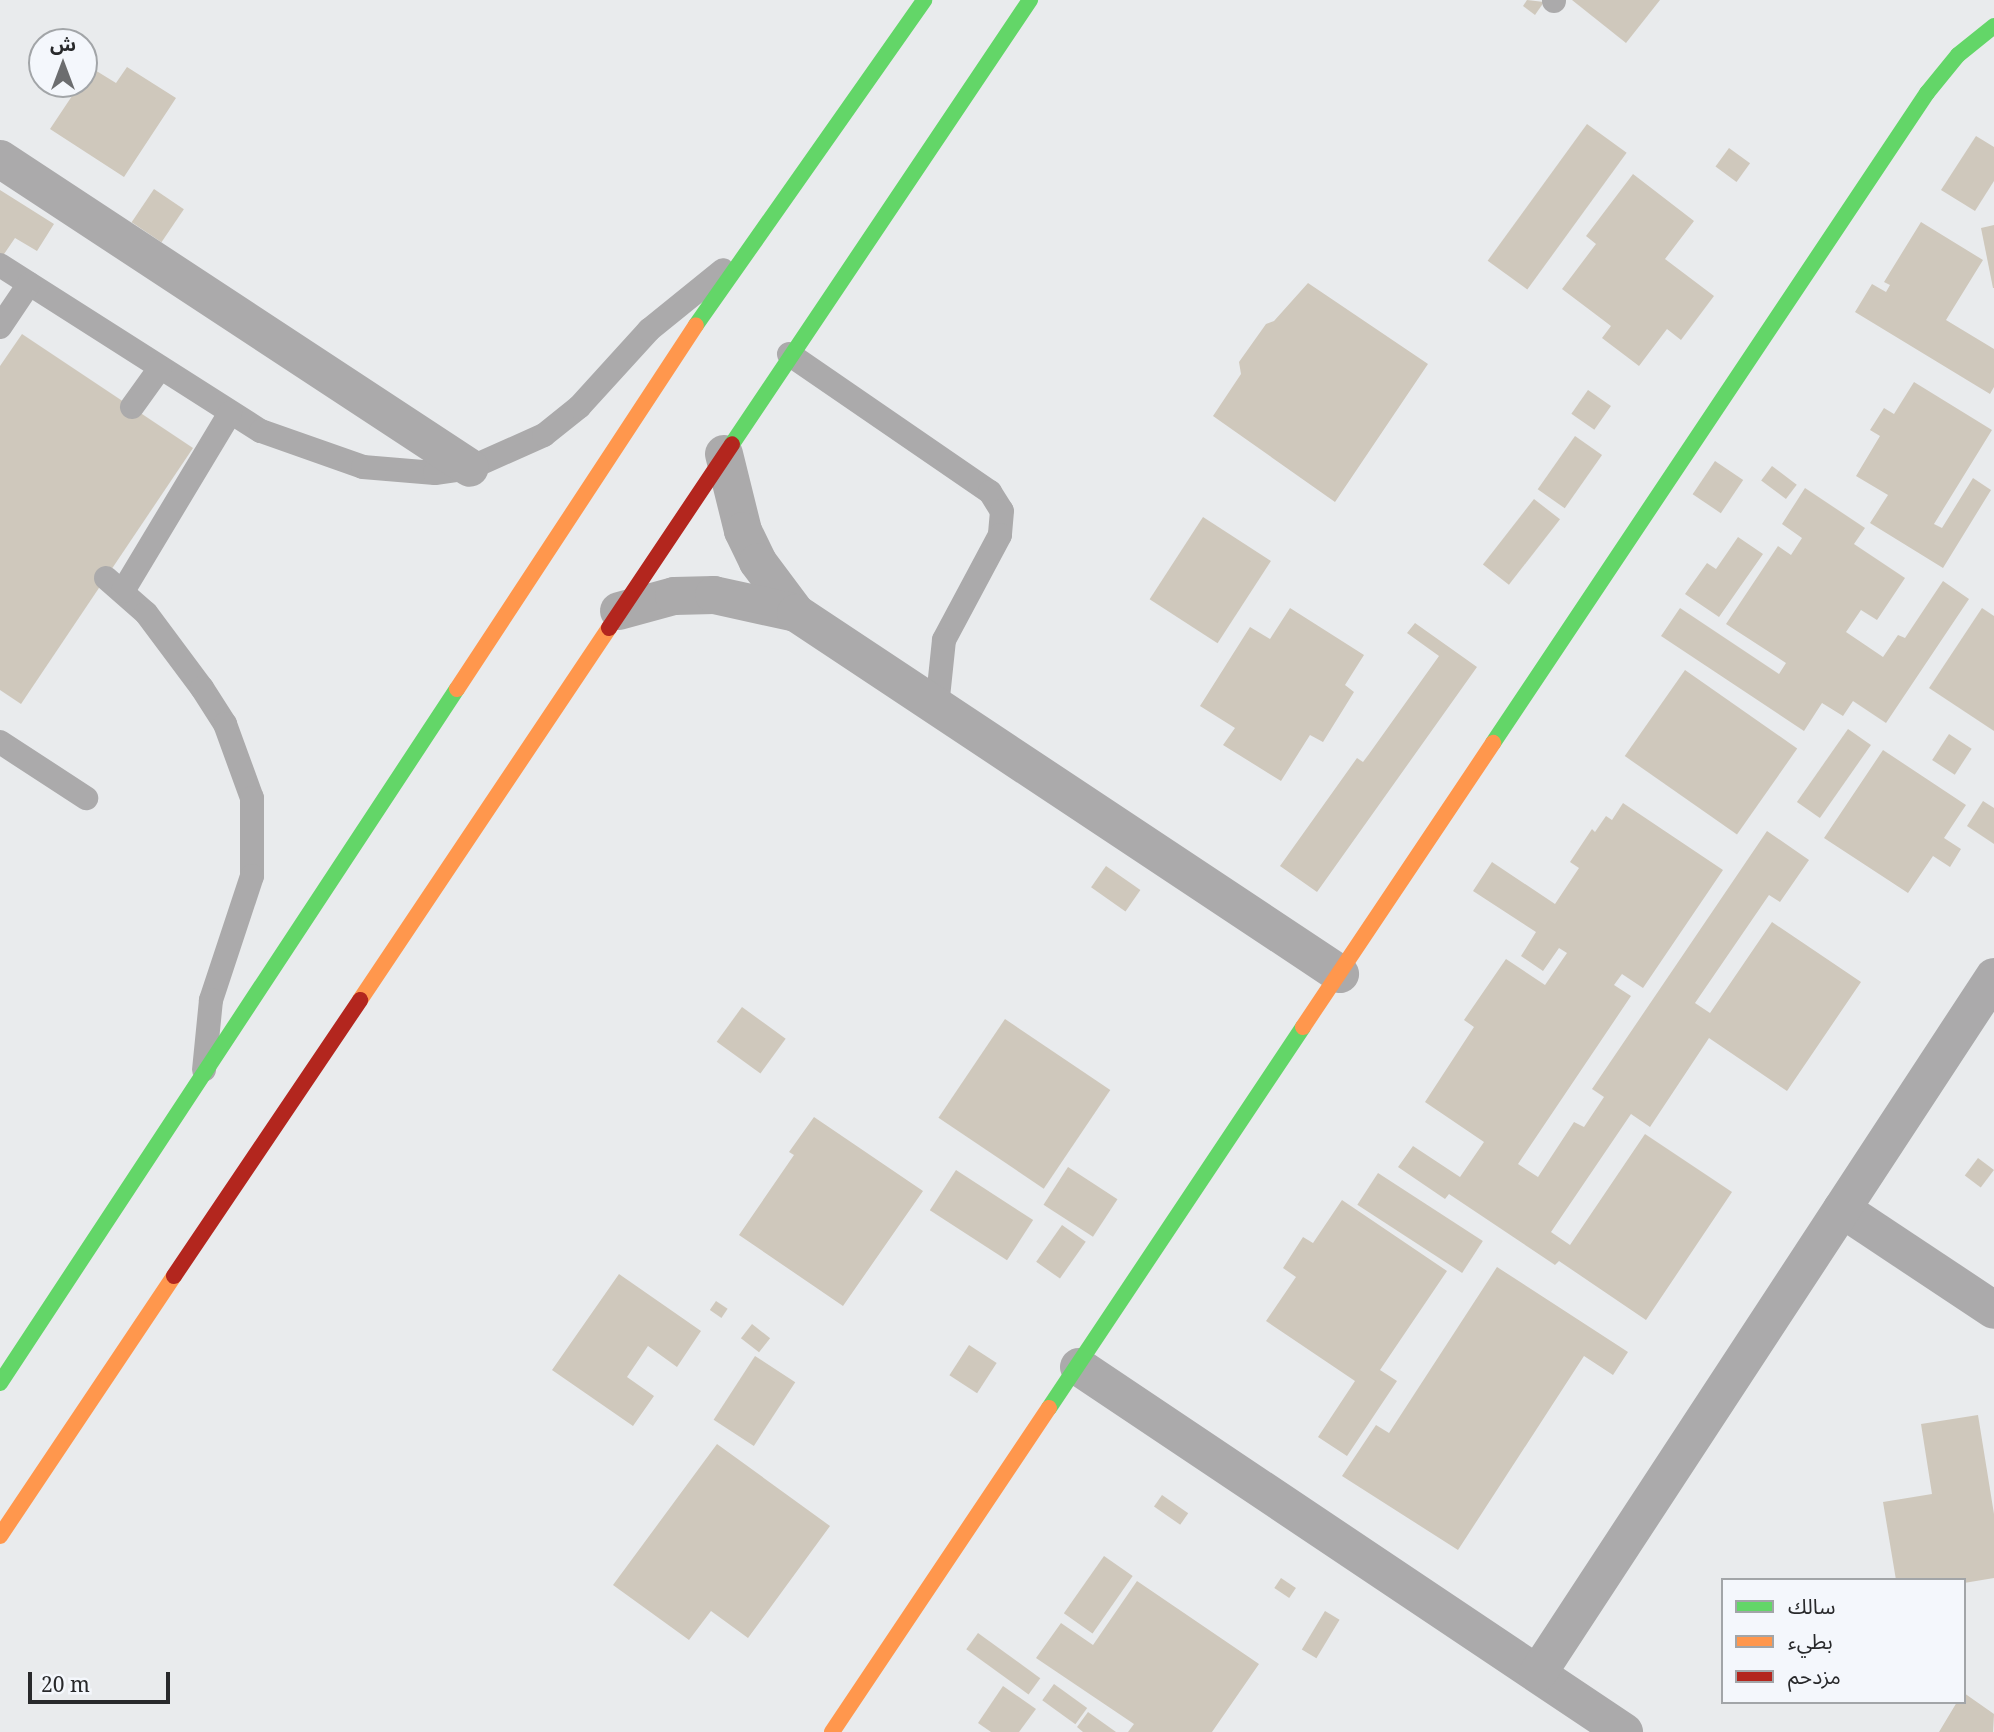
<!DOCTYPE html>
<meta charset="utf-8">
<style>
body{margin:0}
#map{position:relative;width:1994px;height:1732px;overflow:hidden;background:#e9ebed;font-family:"Noto Serif","Noto Sans Arabic",serif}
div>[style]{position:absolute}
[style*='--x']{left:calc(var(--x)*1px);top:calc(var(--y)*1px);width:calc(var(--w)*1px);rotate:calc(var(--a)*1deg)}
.building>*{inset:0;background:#cfc8bc;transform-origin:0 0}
.lane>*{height:24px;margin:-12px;padding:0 12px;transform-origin:12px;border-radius:12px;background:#abaaab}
.street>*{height:38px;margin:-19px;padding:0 19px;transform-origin:19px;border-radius:19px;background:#abaaab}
.fast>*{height:16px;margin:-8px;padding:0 8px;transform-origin:8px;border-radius:8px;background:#63d668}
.slow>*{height:16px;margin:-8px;padding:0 8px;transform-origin:8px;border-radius:8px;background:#ff974d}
.jam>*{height:16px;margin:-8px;padding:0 8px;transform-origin:8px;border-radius:8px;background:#b3261e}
span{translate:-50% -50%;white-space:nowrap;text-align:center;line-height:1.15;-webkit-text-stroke:5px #f4f7fc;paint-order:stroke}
.legend{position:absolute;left:1721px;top:1578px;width:245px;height:126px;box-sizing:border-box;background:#f4f7fc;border:2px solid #a2a5a8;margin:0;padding:9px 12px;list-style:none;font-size:21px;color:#28292b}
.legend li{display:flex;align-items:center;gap:14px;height:35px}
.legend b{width:35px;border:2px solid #a2a5a8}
.north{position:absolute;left:28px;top:28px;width:70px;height:70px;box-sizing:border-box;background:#f4f7fc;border:2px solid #a2a5a8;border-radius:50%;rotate:0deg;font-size:19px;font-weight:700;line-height:28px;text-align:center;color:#28292b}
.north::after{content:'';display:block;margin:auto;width:24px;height:32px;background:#6c6d6f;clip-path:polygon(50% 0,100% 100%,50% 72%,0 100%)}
.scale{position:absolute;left:28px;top:1672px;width:142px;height:32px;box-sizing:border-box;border:4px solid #28292b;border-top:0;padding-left:9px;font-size:21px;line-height:24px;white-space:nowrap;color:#28292b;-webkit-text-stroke:5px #f4f7fc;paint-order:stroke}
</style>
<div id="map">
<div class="building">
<i style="clip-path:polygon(1527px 0,1544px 2px,1535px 15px,1523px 6px)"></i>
<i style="clip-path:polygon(1572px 0,1660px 0,1626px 43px)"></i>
<i style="clip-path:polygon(90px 67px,116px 83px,127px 67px,176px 98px,124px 177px,50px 129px,80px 84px,84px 84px)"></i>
<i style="left:1587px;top:124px;width:49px;height:169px;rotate:36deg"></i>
<i style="clip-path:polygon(1976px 136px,1994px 147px,1994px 181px,1975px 211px,1941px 190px)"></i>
<i style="left:1729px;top:148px;width:26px;height:23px;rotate:36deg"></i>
<i style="clip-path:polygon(1633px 174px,1694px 221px,1665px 259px,1714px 296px,1681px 340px,1667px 329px,1639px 366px,1602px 338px,1611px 326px,1562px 289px,1596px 244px,1586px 236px)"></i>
<i style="left:154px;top:189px;width:36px;height:40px;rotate:34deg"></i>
<i style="clip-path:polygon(0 190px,54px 224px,37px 251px,15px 238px,0 260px)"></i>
<i style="clip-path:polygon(1921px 222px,1983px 260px,1946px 320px,1994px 349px,1994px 387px,1990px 394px,1855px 312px,1872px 284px,1886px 292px,1890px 285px,1884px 282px)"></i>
<i style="clip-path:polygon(1994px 225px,1994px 288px,1993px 288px,1981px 228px)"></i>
<i style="clip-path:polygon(1308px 283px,1428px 364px,1335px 502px,1213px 416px,1241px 374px,1239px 362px,1266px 324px,1274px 321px)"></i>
<i style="clip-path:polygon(22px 334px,193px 448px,21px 704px,0 690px,0 366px)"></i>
<i style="clip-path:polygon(1914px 382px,1992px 430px,1934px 524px,1942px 528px,1973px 478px,1991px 490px,1943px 568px,1870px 523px,1888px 495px,1856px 476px,1880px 436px,1870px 430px,1884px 408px,1894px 414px)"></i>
<i style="left:1588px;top:390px;width:28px;height:29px;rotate:35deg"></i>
<i style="left:1575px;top:436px;width:33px;height:65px;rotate:35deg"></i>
<i style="left:1715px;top:461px;width:34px;height:40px;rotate:34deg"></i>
<i style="left:1772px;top:466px;width:31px;height:18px;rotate:37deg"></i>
<i style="clip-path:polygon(1805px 488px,1865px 528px,1854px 544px,1905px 578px,1877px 620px,1861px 610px,1846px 632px,1883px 657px,1898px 635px,1905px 638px,1943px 581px,1969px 599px,1886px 723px,1853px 701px,1843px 716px,1822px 703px,1804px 731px,1661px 636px,1680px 608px,1779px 674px,1786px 663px,1726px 624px,1778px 546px,1791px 555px,1802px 538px,1782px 524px)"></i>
<i style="left:1534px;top:499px;width:33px;height:83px;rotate:38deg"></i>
<i style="left:1203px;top:517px;width:81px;height:98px;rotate:33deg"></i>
<i style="clip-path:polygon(1738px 537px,1763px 554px,1719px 617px,1685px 594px,1707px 563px,1716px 569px)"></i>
<i style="clip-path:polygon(1290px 608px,1364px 655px,1345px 685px,1354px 692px,1323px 742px,1310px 735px,1281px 781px,1223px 745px,1235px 728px,1200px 706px,1250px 627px,1270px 639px)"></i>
<i style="clip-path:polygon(1982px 608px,1994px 616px,1994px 731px,1929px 688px)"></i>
<i style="clip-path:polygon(1415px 623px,1477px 667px,1317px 892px,1280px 866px,1357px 758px,1363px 762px,1369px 754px,1439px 656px,1407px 633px)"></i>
<i style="left:1685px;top:670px;width:137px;height:105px;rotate:35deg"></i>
<i style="left:1848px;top:729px;width:28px;height:89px;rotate:35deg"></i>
<i style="left:1949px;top:734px;width:27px;height:31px;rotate:33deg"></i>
<i style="clip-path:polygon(1883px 750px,1966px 805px,1944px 838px,1961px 849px,1950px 867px,1933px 856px,1908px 893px,1824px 838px)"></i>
<i style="clip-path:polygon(1983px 801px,1994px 808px,1994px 844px,1967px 826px)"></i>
<i style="clip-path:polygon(1623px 803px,1723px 870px,1643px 988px,1622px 974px,1614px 985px,1631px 996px,1518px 1164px,1538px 1177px,1574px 1122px,1584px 1127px,1604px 1097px,1592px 1089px,1767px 831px,1809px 860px,1780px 902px,1769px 895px,1695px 1003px,1710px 1013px,1772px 922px,1861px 982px,1787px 1091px,1709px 1038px,1650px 1127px,1631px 1114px,1551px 1232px,1570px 1245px,1645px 1134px,1732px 1192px,1646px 1320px,1559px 1261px,1555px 1265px,1449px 1194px,1445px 1199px,1398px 1167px,1413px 1146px,1460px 1177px,1484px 1142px,1425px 1102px,1474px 1027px,1464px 1020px,1506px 959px,1545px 985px,1567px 953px,1559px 948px,1543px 971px,1521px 956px,1536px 932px,1473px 891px,1492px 862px,1555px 904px,1579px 868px,1570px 862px,1592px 829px,1595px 832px,1606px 816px,1612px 820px)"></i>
<i style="left:1106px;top:866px;width:42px;height:26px;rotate:35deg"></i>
<i style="left:742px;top:1007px;width:54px;height:43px;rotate:36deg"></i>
<i style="left:1005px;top:1019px;width:127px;height:119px;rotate:34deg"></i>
<i style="clip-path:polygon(814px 1117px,923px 1191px,843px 1306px,739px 1235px,794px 1155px,789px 1152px)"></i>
<i style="left:1978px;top:1158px;width:20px;height:22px;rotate:37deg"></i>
<i style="left:1068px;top:1167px;width:59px;height:45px;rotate:33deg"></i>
<i style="left:956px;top:1170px;width:92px;height:48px;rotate:33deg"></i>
<i style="left:1378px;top:1173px;width:125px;height:38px;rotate:33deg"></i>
<i style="clip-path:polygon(1342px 1200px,1447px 1271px,1380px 1370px,1397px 1381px,1347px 1456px,1318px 1437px,1355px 1381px,1266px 1321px,1296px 1277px,1283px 1268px,1303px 1237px,1313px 1243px)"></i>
<i style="left:1062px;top:1225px;width:29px;height:45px;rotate:35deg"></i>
<i style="clip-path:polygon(1497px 1267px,1628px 1352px,1613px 1375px,1584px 1356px,1458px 1550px,1342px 1476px,1376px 1425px,1389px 1433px)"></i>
<i style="clip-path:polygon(619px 1274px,701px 1331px,677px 1367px,648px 1346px,627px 1377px,654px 1396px,633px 1426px,552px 1370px)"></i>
<i style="left:716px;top:1301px;width:14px;height:11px;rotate:34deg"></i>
<i style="left:752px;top:1324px;width:23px;height:18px;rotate:38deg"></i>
<i style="left:969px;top:1345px;width:33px;height:36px;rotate:33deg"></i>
<i style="left:755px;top:1356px;width:48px;height:76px;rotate:33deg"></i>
<i style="clip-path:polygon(1978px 1415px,1994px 1514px,1994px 1578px,1964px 1583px,1896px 1580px,1883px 1502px,1932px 1494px,1921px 1424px)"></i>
<i style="clip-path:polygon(717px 1444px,830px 1526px,748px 1638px,711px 1611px,689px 1640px,613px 1585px)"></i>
<i style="left:1162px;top:1495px;width:32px;height:14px;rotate:35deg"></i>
<i style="left:1104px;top:1556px;width:35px;height:70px;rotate:35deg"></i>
<i style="left:1281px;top:1578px;width:18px;height:12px;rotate:34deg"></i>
<i style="clip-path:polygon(1137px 1581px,1259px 1664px,1212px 1732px,1128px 1732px,1134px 1724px,1036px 1658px,1061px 1623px,1093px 1645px)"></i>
<i style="left:1325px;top:1611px;width:17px;height:45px;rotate:31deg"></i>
<i style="left:978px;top:1633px;width:77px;height:20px;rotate:36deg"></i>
<i style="left:1054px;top:1684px;width:41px;height:20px;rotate:36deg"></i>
<i style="clip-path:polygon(1003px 1686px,1036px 1709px,1019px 1732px,991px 1732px,978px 1723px)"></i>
<i style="clip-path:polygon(1964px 1693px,1994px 1714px,1993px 1732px,1939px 1732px,1957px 1702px,1964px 1702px)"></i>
<i style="clip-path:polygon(1088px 1712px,1116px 1732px,1083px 1732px,1077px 1727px)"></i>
</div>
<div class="lane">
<i style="--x:1554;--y:0;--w:1;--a:90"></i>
<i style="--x:0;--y:265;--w:309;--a:32.5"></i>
<i style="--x:261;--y:431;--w:108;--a:19.4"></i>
<i style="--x:363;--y:467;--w:72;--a:4.8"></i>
<i style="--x:435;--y:473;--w:35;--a:-8"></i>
<i style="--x:470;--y:468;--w:81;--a:-24"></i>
<i style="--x:544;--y:435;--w:45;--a:-38.7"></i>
<i style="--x:579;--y:407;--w:104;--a:-47.7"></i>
<i style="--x:649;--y:330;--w:95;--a:-39"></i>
<i style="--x:0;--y:327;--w:52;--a:-56"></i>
<i style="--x:789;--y:354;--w:244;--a:34.5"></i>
<i style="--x:990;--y:492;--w:22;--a:58"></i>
<i style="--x:1002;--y:511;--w:24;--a:95"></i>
<i style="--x:1000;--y:535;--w:119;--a:118.1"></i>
<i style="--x:944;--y:640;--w:67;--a:96"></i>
<i style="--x:132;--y:407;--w:48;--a:-54.3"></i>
<i style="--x:106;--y:578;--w:53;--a:41.2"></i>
<i style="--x:146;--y:613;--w:94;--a:53.3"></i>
<i style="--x:202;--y:688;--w:43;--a:57.4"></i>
<i style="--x:225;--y:724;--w:79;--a:70"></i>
<i style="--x:252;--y:798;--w:78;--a:90"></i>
<i style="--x:252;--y:876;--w:131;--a:108.3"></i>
<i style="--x:211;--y:1000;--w:70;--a:95.7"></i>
<i style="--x:123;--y:591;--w:208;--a:-59"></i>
<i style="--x:0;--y:742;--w:103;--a:33.1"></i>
</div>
<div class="street">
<i style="--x:0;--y:159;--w:562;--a:33.32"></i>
<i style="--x:724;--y:454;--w:79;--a:76.1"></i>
<i style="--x:743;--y:531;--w:34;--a:64"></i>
<i style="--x:758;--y:562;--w:64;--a:53.3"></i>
<i style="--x:619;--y:611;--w:57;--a:-15.3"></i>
<i style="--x:674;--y:596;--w:40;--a:-1.4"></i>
<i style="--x:714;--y:595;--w:84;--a:12.4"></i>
<i style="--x:796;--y:613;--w:653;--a:33.57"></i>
<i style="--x:1842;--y:1209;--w:182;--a:33.6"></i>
<i style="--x:1079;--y:1367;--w:656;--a:33.81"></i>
<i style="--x:1538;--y:1673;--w:832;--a:-56.77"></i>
</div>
<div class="fast">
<i style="--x:696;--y:325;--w:397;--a:-54.9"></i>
<i style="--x:732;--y:444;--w:535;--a:-56.13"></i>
<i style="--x:1493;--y:743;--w:782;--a:-56.27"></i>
<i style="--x:1927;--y:93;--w:49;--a:-50.8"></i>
<i style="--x:1958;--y:55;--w:46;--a:-38.9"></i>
<i style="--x:0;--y:1383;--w:831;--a:-56.64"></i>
<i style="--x:1049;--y:1408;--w:458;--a:-56.3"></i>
</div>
<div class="slow">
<i style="--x:457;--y:689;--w:435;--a:-56.7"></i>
<i style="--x:360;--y:1000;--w:448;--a:-56.2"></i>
<i style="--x:1303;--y:1027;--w:342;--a:-56.2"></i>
<i style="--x:0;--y:1536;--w:313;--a:-56.2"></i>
<i style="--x:832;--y:1732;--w:390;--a:-56.2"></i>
</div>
<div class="jam">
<i style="--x:609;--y:628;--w:221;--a:-56.2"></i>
<i style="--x:174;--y:1276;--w:333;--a:-56"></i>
</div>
<ul class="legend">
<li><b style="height:9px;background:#63d668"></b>سالك</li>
<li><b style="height:9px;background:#ff974d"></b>بطيء</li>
<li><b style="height:9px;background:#b3261e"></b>مزدحم</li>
</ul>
<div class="north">ش</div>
<div class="scale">20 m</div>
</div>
